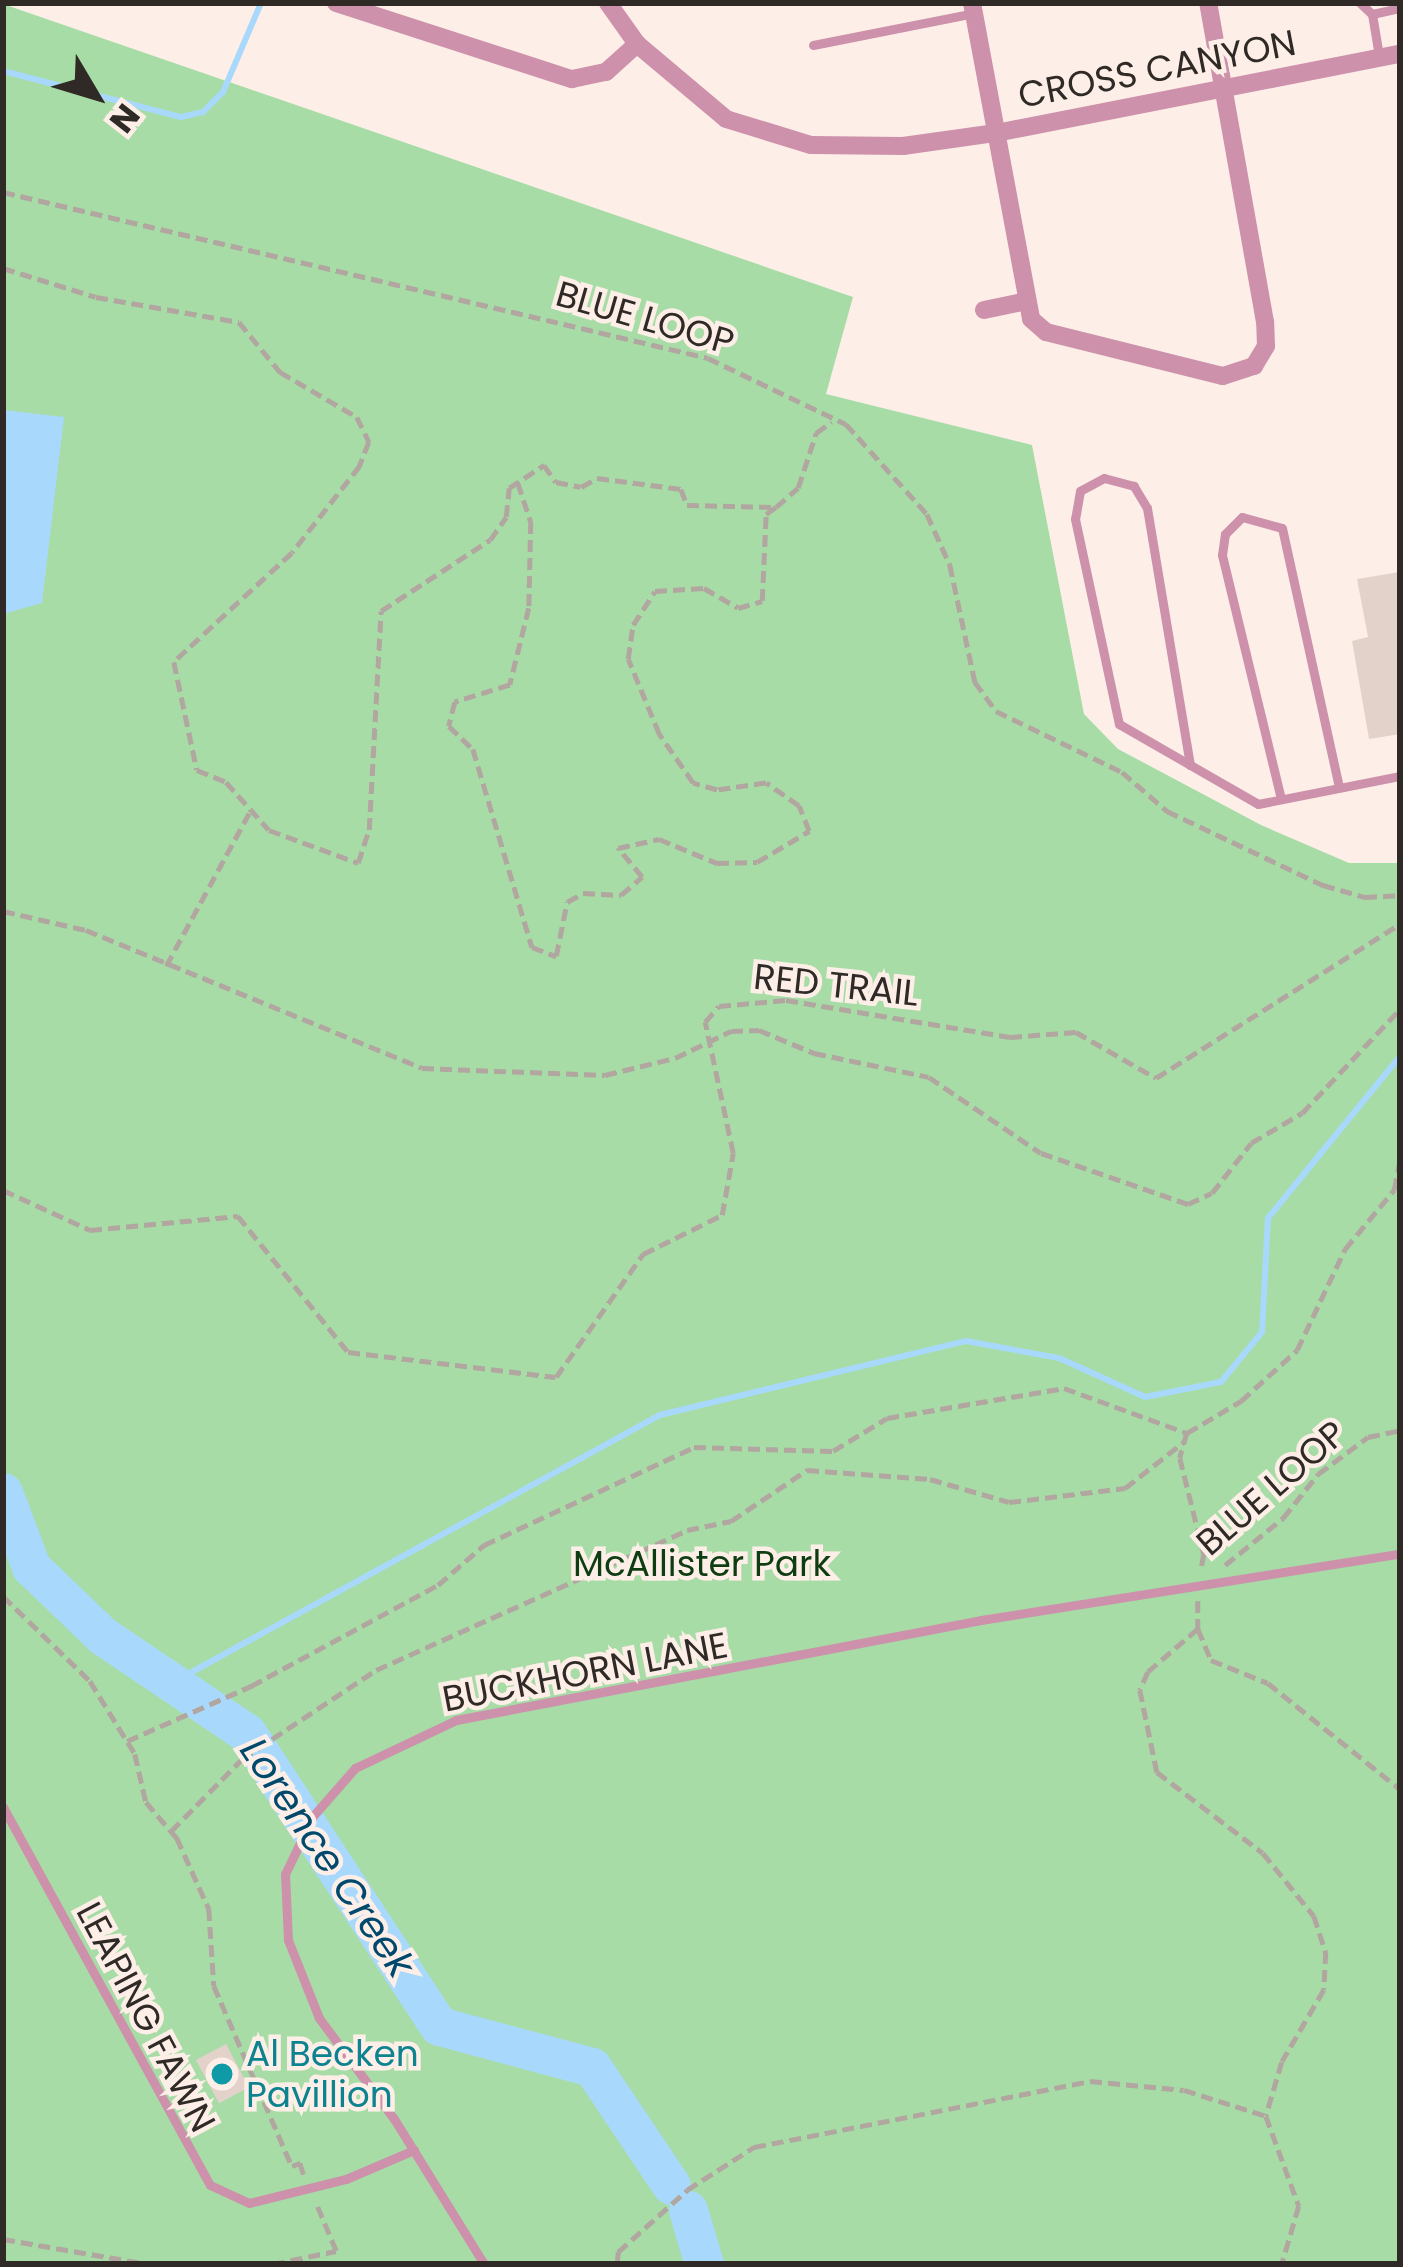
<!DOCTYPE html>
<style>
body{margin:0}
#map{position:relative;width:1403px;height:2267px;overflow:hidden;background:#fdefe8;font-family:Poppins,sans-serif}
div>[style]{position:absolute}
[style*='--x']{left:calc(var(--x)*1px);top:calc(var(--y)*1px);width:calc(var(--w)*1px);rotate:calc(var(--a)*1deg)}
.green>*{inset:0;background:#a7dca6}
.water>*{inset:0;background:#a8d9fc}
.stream>*{height:6px;margin:-3px;padding:0 3px;transform-origin:3px;border-radius:3px;background:#a8d9fc}
.river>*{height:39px;margin:-19.5px;padding:0 19.5px;transform-origin:19.5px;border-radius:19.5px;background:#a8d9fc}
.building>*{inset:0;background:#e3d2ca;transform-origin:0 0}
.path>*{height:4.5px;margin-top:-2.25px;transform-origin:0;background:repeating-linear-gradient(90deg,#b1a6a0 0 12px,transparent 0 18px)}
.lane>*{height:9px;margin:-4.5px;padding:0 4.5px;transform-origin:4.5px;border-radius:4.5px;background:#cd91ab}
.street>*{height:18px;margin:-9px;padding:0 9px;transform-origin:9px;border-radius:9px;background:#cd91ab}
.dots>*{width:33px;height:33px;translate:-50% -50%;box-sizing:border-box;border:6px solid #fdefe8;border-radius:50%}
span{translate:-50% -50%;white-space:nowrap;text-align:center;line-height:1.15;-webkit-text-stroke:9px #fdefe8;paint-order:stroke}
.street-label{font-size:36px;color:#302a27}
.park-label{font-size:36px;color:#0d3d11}
.culture-label{font-size:36px;color:#0d838f}
.left{translate:0 -50%;text-align:left}
.water-label{font-size:39px;color:#00496d;font-style:italic}
.frame{position:absolute;inset:0;border:6px solid #302a27;pointer-events:none}
.north{position:absolute;left:36px;top:36px;width:120px;height:120px;-webkit-text-stroke:9px #fdefe8;paint-order:stroke;rotate:128deg;font-size:33px;font-weight:700;line-height:48px;text-align:center;color:#302a27}
.north::after{content:'';display:block;margin:auto;width:42px;height:54px;background:#302a27;clip-path:polygon(50% 0,100% 100%,50% 72%,0 100%)}
</style>
<div id="map">
<div class="green">
<i style="clip-path:polygon(3px 4px,853px 297px,826px 394px,1032px 445px,1084px 714px,1118px 749px,1261px 825px,1349px 863px,1400px 863px,1400px 2264px,3px 2264px)"></i>
</div>
<div class="water">
<i style="clip-path:polygon(3px 410px,64px 417px,42px 603px,3px 614px)"></i>
</div>
<div class="stream">
<i style="--x:3;--y:71;--w:184;--a:14.5"></i>
<i style="--x:181;--y:117;--w:23;--a:-13"></i>
<i style="--x:203;--y:112;--w:28;--a:-45"></i>
<i style="--x:223;--y:92;--w:97;--a:-66.9"></i>
<i style="--x:170;--y:1684;--w:559;--a:-28.77"></i>
<i style="--x:660;--y:1415;--w:315;--a:-13.6"></i>
<i style="--x:966;--y:1341;--w:95;--a:10.4"></i>
<i style="--x:1059;--y:1358;--w:94;--a:24.4"></i>
<i style="--x:1145;--y:1397;--w:77;--a:-11.2"></i>
<i style="--x:1221;--y:1382;--w:65;--a:-50.6"></i>
<i style="--x:1262;--y:1332;--w:114;--a:-87"></i>
<i style="--x:1268;--y:1218;--w:209;--a:-50.8"></i>
</div>
<div class="river">
<i style="--x:3;--y:1492;--w:80;--a:69.5"></i>
<i style="--x:31;--y:1567;--w:100;--a:43.8"></i>
<i style="--x:103;--y:1636;--w:174;--a:34"></i>
<i style="--x:247;--y:1733;--w:350;--a:56.8"></i>
<i style="--x:439;--y:2026;--w:158;--a:15"></i>
<i style="--x:592;--y:2067;--w:142;--a:56.2"></i>
<i style="--x:688;--y:2210;--w:56;--a:73.5"></i>
</div>
<div class="building">
<i style="clip-path:polygon(1400px 572px,1400px 734px,1369px 739px,1352px 641px,1368px 637px,1357px 579px)"></i>
<i style="left:226px;top:2044px;width:49px;height:34px;rotate:62deg"></i>
<i style="left:320px;top:2074px;width:26px;height:18px;rotate:50deg"></i>
</div>
<div class="path">
<i style="--x:3;--y:192;--w:724;--a:13.25"></i>
<i style="--x:708;--y:358;--w:153;--a:25.6"></i>
<i style="--x:846;--y:424;--w:121;--a:48"></i>
<i style="--x:927;--y:514;--w:56;--a:65.7"></i>
<i style="--x:950;--y:565;--w:120;--a:77.9"></i>
<i style="--x:975;--y:682;--w:36;--a:54"></i>
<i style="--x:996;--y:711;--w:140;--a:25.8"></i>
<i style="--x:1122;--y:772;--w:60;--a:40.9"></i>
<i style="--x:1167;--y:811;--w:173;--a:25.4"></i>
<i style="--x:1323;--y:885;--w:44;--a:15.9"></i>
<i style="--x:1365;--y:897;--w:35;--a:-3"></i>
<i style="--x:3;--y:268;--w:97;--a:17.3"></i>
<i style="--x:96;--y:297;--w:145;--a:9.9"></i>
<i style="--x:239;--y:322;--w:65;--a:50.6"></i>
<i style="--x:280;--y:372;--w:89;--a:30.3"></i>
<i style="--x:357;--y:417;--w:28;--a:64"></i>
<i style="--x:369;--y:442;--w:26;--a:111"></i>
<i style="--x:360;--y:466;--w:110;--a:128"></i>
<i style="--x:292;--y:553;--w:161;--a:137.3"></i>
<i style="--x:174;--y:662;--w:110;--a:78"></i>
<i style="--x:197;--y:770;--w:31;--a:22"></i>
<i style="--x:226;--y:782;--w:64;--a:48.1"></i>
<i style="--x:269;--y:830;--w:95;--a:20.3"></i>
<i style="--x:358;--y:863;--w:35;--a:-72"></i>
<i style="--x:369;--y:830;--w:219;--a:-86.9"></i>
<i style="--x:381;--y:611;--w:130;--a:-33.1"></i>
<i style="--x:490;--y:540;--w:28;--a:-55"></i>
<i style="--x:506;--y:517;--w:29;--a:-84"></i>
<i style="--x:509;--y:488;--w:42;--a:-33.3"></i>
<i style="--x:544;--y:465;--w:21;--a:55"></i>
<i style="--x:556;--y:482;--w:25;--a:11"></i>
<i style="--x:581;--y:487;--w:18;--a:-29"></i>
<i style="--x:597;--y:478;--w:85;--a:7.5"></i>
<i style="--x:681;--y:489;--w:17;--a:69"></i>
<i style="--x:687;--y:505;--w:89;--a:1.3"></i>
<i style="--x:776;--y:507;--w:29;--a:-41"></i>
<i style="--x:798;--y:488;--w:58;--a:-71.9"></i>
<i style="--x:816;--y:433;--w:19;--a:-36"></i>
<i style="--x:518;--y:483;--w:41;--a:71.6"></i>
<i style="--x:531;--y:522;--w:86;--a:91.3"></i>
<i style="--x:529;--y:608;--w:79;--a:103.9"></i>
<i style="--x:510;--y:685;--w:58;--a:162.8"></i>
<i style="--x:455;--y:702;--w:25;--a:104"></i>
<i style="--x:449;--y:726;--w:33;--a:44"></i>
<i style="--x:473;--y:749;--w:207;--a:73.4"></i>
<i style="--x:532;--y:947;--w:26;--a:21"></i>
<i style="--x:556;--y:956;--w:55;--a:-78.5"></i>
<i style="--x:567;--y:902;--w:18;--a:-29"></i>
<i style="--x:583;--y:893;--w:38;--a:3"></i>
<i style="--x:621;--y:895;--w:28;--a:-41"></i>
<i style="--x:642;--y:877;--w:38;--a:-130"></i>
<i style="--x:618;--y:848;--w:42;--a:-12.4"></i>
<i style="--x:659;--y:839;--w:63;--a:22.5"></i>
<i style="--x:717;--y:863;--w:40;--a:-1.4"></i>
<i style="--x:757;--y:862;--w:61;--a:-30.8"></i>
<i style="--x:809;--y:831;--w:27;--a:-112"></i>
<i style="--x:799;--y:806;--w:40;--a:-145.1"></i>
<i style="--x:766;--y:783;--w:49;--a:171.9"></i>
<i style="--x:717;--y:790;--w:25;--a:-164"></i>
<i style="--x:693;--y:783;--w:60;--a:-124.8"></i>
<i style="--x:659;--y:734;--w:81;--a:-112.5"></i>
<i style="--x:628;--y:659;--w:34;--a:-82"></i>
<i style="--x:633;--y:625;--w:40;--a:-57.1"></i>
<i style="--x:655;--y:591;--w:49;--a:-3.5"></i>
<i style="--x:704;--y:588;--w:39;--a:30"></i>
<i style="--x:738;--y:608;--w:25;--a:-16"></i>
<i style="--x:762;--y:601;--w:87;--a:-87.4"></i>
<i style="--x:766;--y:514;--w:12;--a:-35"></i>
<i style="--x:3;--y:911;--w:85;--a:12.9"></i>
<i style="--x:86;--y:930;--w:363;--a:22.3"></i>
<i style="--x:422;--y:1068;--w:183;--a:2.2"></i>
<i style="--x:605;--y:1075;--w:72;--a:-13.7"></i>
<i style="--x:675;--y:1058;--w:62;--a:-25.7"></i>
<i style="--x:731;--y:1031;--w:28;--a:-2"></i>
<i style="--x:759;--y:1030;--w:60;--a:22.7"></i>
<i style="--x:814;--y:1053;--w:117;--a:11.8"></i>
<i style="--x:929;--y:1077;--w:135;--a:34.2"></i>
<i style="--x:1041;--y:1153;--w:156;--a:19.1"></i>
<i style="--x:1188;--y:1204;--w:26;--a:-25"></i>
<i style="--x:1212;--y:1193;--w:63;--a:-52"></i>
<i style="--x:1251;--y:1143;--w:59;--a:-30.5"></i>
<i style="--x:1302;--y:1113;--w:143;--a:-46.7"></i>
<i style="--x:166;--y:966;--w:176;--a:-61.5"></i>
<i style="--x:3;--y:1190;--w:96;--a:24.7"></i>
<i style="--x:90;--y:1230;--w:149;--a:-5.4"></i>
<i style="--x:238;--y:1216;--w:175;--a:51"></i>
<i style="--x:348;--y:1352;--w:209;--a:6.9"></i>
<i style="--x:556;--y:1377;--w:151;--a:-54.7"></i>
<i style="--x:643;--y:1254;--w:88;--a:-26.3"></i>
<i style="--x:722;--y:1215;--w:63;--a:-79.9"></i>
<i style="--x:733;--y:1153;--w:134;--a:-102.1"></i>
<i style="--x:705;--y:1022;--w:21;--a:-49"></i>
<i style="--x:719;--y:1006;--w:67;--a:-5.1"></i>
<i style="--x:786;--y:1000;--w:227;--a:9.4"></i>
<i style="--x:1010;--y:1037;--w:66;--a:-4.3"></i>
<i style="--x:1076;--y:1032;--w:92;--a:29.9"></i>
<i style="--x:1156;--y:1078;--w:289;--a:-32.3"></i>
<i style="--x:1187;--y:1433;--w:26;--a:106"></i>
<i style="--x:1180;--y:1458;--w:99;--a:76"></i>
<i style="--x:1204;--y:1554;--w:17;--a:100"></i>
<i style="--x:1225;--y:1565;--w:75;--a:-39"></i>
<i style="--x:1283;--y:1518;--w:56;--a:-51.5"></i>
<i style="--x:1318;--y:1474;--w:62;--a:-36.5"></i>
<i style="--x:1368;--y:1437;--w:33;--a:-12"></i>
<i style="--x:3;--y:1596;--w:122;--a:44.3"></i>
<i style="--x:90;--y:1681;--w:86;--a:58.3"></i>
<i style="--x:135;--y:1754;--w:49;--a:77.1"></i>
<i style="--x:146;--y:1802;--w:48;--a:49.3"></i>
<i style="--x:177;--y:1838;--w:78;--a:65.7"></i>
<i style="--x:209;--y:1909;--w:77;--a:86.3"></i>
<i style="--x:214;--y:1986;--w:196;--a:66.6"></i>
<i style="--x:292;--y:2166;--w:9;--a:-21"></i>
<i style="--x:300;--y:2163;--w:13;--a:72"></i>
<i style="--x:1198;--y:1601;--w:28;--a:90"></i>
<i style="--x:1198;--y:1629;--w:34;--a:67"></i>
<i style="--x:1211;--y:1660;--w:61;--a:22"></i>
<i style="--x:1268;--y:1683;--w:169;--a:38.8"></i>
<i style="--x:1198;--y:1629;--w:66;--a:139.3"></i>
<i style="--x:1148;--y:1672;--w:20;--a:114"></i>
<i style="--x:1140;--y:1690;--w:84;--a:78.3"></i>
<i style="--x:1157;--y:1772;--w:133;--a:37.4"></i>
<i style="--x:1263;--y:1853;--w:81;--a:51"></i>
<i style="--x:1314;--y:1916;--w:38;--a:72"></i>
<i style="--x:1326;--y:1952;--w:38;--a:93"></i>
<i style="--x:1324;--y:1990;--w:83;--a:120.3"></i>
<i style="--x:1282;--y:2062;--w:56;--a:106.5"></i>
<i style="--x:127;--y:1741;--w:136;--a:-23.9"></i>
<i style="--x:251;--y:1686;--w:213;--a:-28.4"></i>
<i style="--x:438;--y:1585;--w:61;--a:-41"></i>
<i style="--x:484;--y:1545;--w:232;--a:-25"></i>
<i style="--x:694;--y:1447;--w:139;--a:1.6"></i>
<i style="--x:833;--y:1451;--w:63;--a:-31.4"></i>
<i style="--x:887;--y:1418;--w:180;--a:-9.6"></i>
<i style="--x:1064;--y:1388;--w:131;--a:20.1"></i>
<i style="--x:1187;--y:1433;--w:63;--a:-30.7"></i>
<i style="--x:1241;--y:1401;--w:76;--a:-42.3"></i>
<i style="--x:1297;--y:1350;--w:112;--a:-64.6"></i>
<i style="--x:1345;--y:1249;--w:77;--a:-50.3"></i>
<i style="--x:1394;--y:1190;--w:31;--a:-79"></i>
<i style="--x:171;--y:1831;--w:101;--a:-45.4"></i>
<i style="--x:242;--y:1759;--w:161;--a:-33.6"></i>
<i style="--x:376;--y:1670;--w:341;--a:-24.2"></i>
<i style="--x:687;--y:1530;--w:45;--a:-11.6"></i>
<i style="--x:731;--y:1521;--w:92;--a:-33.9"></i>
<i style="--x:807;--y:1470;--w:123;--a:4.2"></i>
<i style="--x:930;--y:1479;--w:82;--a:16.2"></i>
<i style="--x:1009;--y:1502;--w:117;--a:-6.9"></i>
<i style="--x:1125;--y:1488;--w:76;--a:-38.1"></i>
<i style="--x:3;--y:2239;--w:147;--a:9.8"></i>
<i style="--x:273;--y:2264;--w:64;--a:-11.7"></i>
<i style="--x:336;--y:2251;--w:54;--a:-112.8"></i>
<i style="--x:617;--y:2264;--w:12;--a:-85"></i>
<i style="--x:618;--y:2252;--w:93;--a:-41.9"></i>
<i style="--x:687;--y:2190;--w:80;--a:-32.7"></i>
<i style="--x:754;--y:2147;--w:342;--a:-11.1"></i>
<i style="--x:1090;--y:2081;--w:94;--a:5.5"></i>
<i style="--x:1184;--y:2090;--w:86;--a:17.6"></i>
<i style="--x:1266;--y:2116;--w:96;--a:69.9"></i>
<i style="--x:1299;--y:2206;--w:60;--a:106.3"></i>
</div>
<div class="lane">
<i style="--x:1360;--y:3;--w:16;--a:43"></i>
<i style="--x:1372;--y:14;--w:29;--a:-12"></i>
<i style="--x:1372;--y:14;--w:43;--a:80.5"></i>
<i style="--x:813;--y:45;--w:164;--a:-11.2"></i>
<i style="--x:1190;--y:765;--w:261;--a:-99.5"></i>
<i style="--x:1147;--y:508;--w:26;--a:-121"></i>
<i style="--x:1134;--y:486;--w:31;--a:-165"></i>
<i style="--x:1104;--y:478;--w:27;--a:152"></i>
<i style="--x:1080;--y:491;--w:28;--a:100"></i>
<i style="--x:1075;--y:519;--w:210;--a:77.9"></i>
<i style="--x:1119;--y:724;--w:160;--a:29.9"></i>
<i style="--x:1258;--y:804;--w:145;--a:-11.2"></i>
<i style="--x:1281;--y:799;--w:251;--a:-103.6"></i>
<i style="--x:1222;--y:555;--w:21;--a:-82"></i>
<i style="--x:1225;--y:534;--w:24;--a:-45"></i>
<i style="--x:1242;--y:517;--w:41;--a:15.4"></i>
<i style="--x:1282;--y:528;--w:265;--a:77.6"></i>
<i style="--x:3;--y:1807;--w:431;--a:61.3"></i>
<i style="--x:210;--y:2185;--w:43;--a:24.8"></i>
<i style="--x:249;--y:2203;--w:100;--a:-13.9"></i>
<i style="--x:346;--y:2179;--w:74;--a:-23.1"></i>
<i style="--x:484;--y:2264;--w:171;--a:-121.8"></i>
<i style="--x:394;--y:2119;--w:126;--a:-126.6"></i>
<i style="--x:319;--y:2018;--w:84;--a:-111.7"></i>
<i style="--x:288;--y:1940;--w:66;--a:-92.6"></i>
<i style="--x:285;--y:1874;--w:64;--a:-64.2"></i>
<i style="--x:313;--y:1816;--w:64;--a:-48.8"></i>
<i style="--x:355;--y:1768;--w:112;--a:-25.4"></i>
<i style="--x:456;--y:1720;--w:534;--a:-10.78"></i>
<i style="--x:981;--y:1620;--w:424;--a:-9"></i>
</div>
<div class="street">
<i style="--x:336;--y:3;--w:248;--a:17.9"></i>
<i style="--x:572;--y:79;--w:35;--a:-12"></i>
<i style="--x:606;--y:72;--w:42;--a:-42.1"></i>
<i style="--x:608;--y:3;--w:50;--a:54.7"></i>
<i style="--x:637;--y:44;--w:116;--a:40.1"></i>
<i style="--x:726;--y:119;--w:89;--a:17"></i>
<i style="--x:811;--y:145;--w:92;--a:0.6"></i>
<i style="--x:903;--y:146;--w:94;--a:-8"></i>
<i style="--x:996;--y:133;--w:412;--a:-11.1"></i>
<i style="--x:972;--y:3;--w:321;--a:79.4"></i>
<i style="--x:1031;--y:319;--w:20;--a:41"></i>
<i style="--x:1046;--y:332;--w:182;--a:14"></i>
<i style="--x:1223;--y:376;--w:33;--a:-18"></i>
<i style="--x:1254;--y:366;--w:23;--a:-59"></i>
<i style="--x:1266;--y:346;--w:24;--a:-92"></i>
<i style="--x:1265;--y:322;--w:324;--a:-100.1"></i>
<i style="--x:984;--y:310;--w:44;--a:-11.8"></i>
</div>
<div class="dots">
<i style="left:222px;top:2074px;background:#0f9aa8"></i>
</div>
<div class="street-label">
<span style="left:1157px;top:69px;rotate:-11deg">CROSS CANYON</span>
<span style="left:645px;top:318px;rotate:16deg">BLUE LOOP</span>
<span style="left:836px;top:985px;rotate:6deg">RED TRAIL</span>
<span style="left:1271px;top:1488px;rotate:-41deg">BLUE LOOP</span>
<span style="left:585px;top:1672px;rotate:-11deg">BUCKHORN LANE</span>
<span style="left:146px;top:2017px;rotate:62deg">LEAPING FAWN</span>
</div>
<div class="park-label">
<span style="left:702px;top:1564px">McAllister Park</span>
</div>
<div class="culture-label">
<span class="left" style="left:246px;top:2074px">Al Becken<br>Pavillion</span>
</div>
<div class="water-label">
<span style="left:327px;top:1858px;rotate:56deg">Lorence Creek</span>
</div>
<div class="frame"></div>
<div class="north">N</div>
</div>
